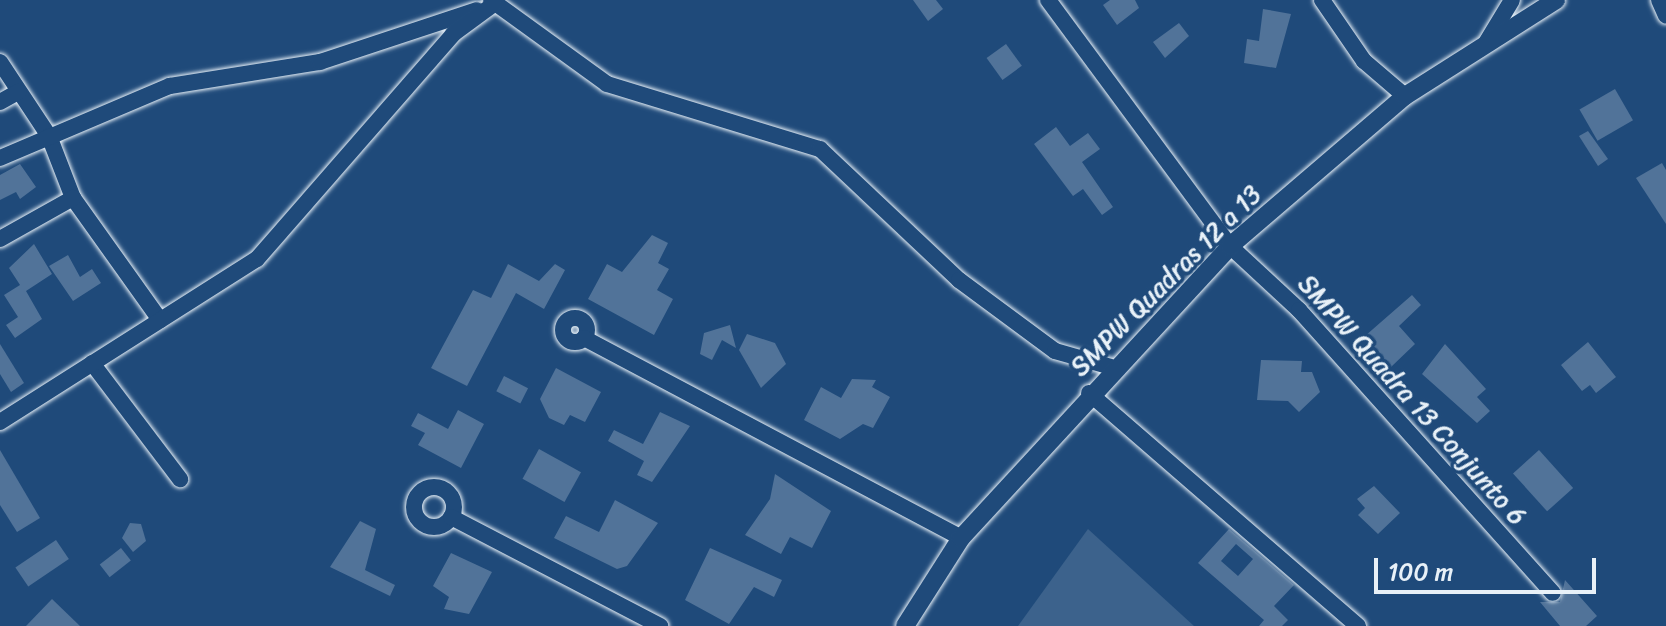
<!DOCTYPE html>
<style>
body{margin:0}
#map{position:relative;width:1666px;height:626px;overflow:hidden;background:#1f4a7a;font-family:Sriracha,sans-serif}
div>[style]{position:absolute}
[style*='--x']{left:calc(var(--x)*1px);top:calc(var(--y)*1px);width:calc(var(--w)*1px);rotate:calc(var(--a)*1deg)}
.green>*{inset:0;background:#3c628c}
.building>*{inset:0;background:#517399;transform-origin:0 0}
.roads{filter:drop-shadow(0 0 2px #e8f1f8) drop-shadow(0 0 2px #e8f1f8)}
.minor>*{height:16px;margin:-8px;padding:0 8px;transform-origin:8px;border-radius:8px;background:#1f4a7a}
.minor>.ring{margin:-8px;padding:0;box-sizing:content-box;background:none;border:16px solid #1f4a7a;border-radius:50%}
.tertiary>*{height:18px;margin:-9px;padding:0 9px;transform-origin:9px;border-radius:9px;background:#1f4a7a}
span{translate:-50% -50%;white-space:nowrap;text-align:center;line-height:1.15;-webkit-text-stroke:7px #1f4a7a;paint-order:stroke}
.street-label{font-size:26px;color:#e8f1f8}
.scale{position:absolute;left:1374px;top:558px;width:222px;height:36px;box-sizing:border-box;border:4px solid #e8f1f8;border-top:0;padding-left:10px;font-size:24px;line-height:28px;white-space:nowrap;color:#e8f1f8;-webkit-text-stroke:6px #1f4a7a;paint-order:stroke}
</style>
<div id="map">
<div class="green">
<i style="clip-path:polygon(1088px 529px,1194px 626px,1018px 626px)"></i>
</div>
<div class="building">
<i style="clip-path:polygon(913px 0,936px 0,943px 9px,928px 21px)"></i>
<i style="clip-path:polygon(1110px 0,1135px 0,1139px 8px,1117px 25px,1103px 5px)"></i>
<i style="clip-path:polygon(1263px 9px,1291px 14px,1276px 68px,1244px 63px,1247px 39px,1259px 41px)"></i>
<i style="clip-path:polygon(1179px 23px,1189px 36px,1165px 58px,1153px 42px)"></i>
<i style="left:1006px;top:44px;width:27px;height:24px;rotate:54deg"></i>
<i style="left:1615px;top:89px;width:36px;height:41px;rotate:60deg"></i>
<i style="clip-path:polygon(1056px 127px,1070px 146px,1088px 133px,1100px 149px,1082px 162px,1113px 207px,1102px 215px,1083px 189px,1073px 196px,1034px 144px)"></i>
<i style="clip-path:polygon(1588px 131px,1608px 159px,1598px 166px,1579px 136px)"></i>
<i style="clip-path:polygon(1662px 163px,1666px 170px,1666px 224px,1636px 178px)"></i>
<i style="clip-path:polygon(20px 164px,36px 187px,20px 199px,16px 192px,0 200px,0 175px)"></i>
<i style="clip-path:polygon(652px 235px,668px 243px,658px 263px,669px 269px,657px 290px,673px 299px,654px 335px,588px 299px,607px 264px,622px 272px)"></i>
<i style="clip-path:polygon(34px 244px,52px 274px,26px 291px,42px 319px,15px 338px,6px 325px,18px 317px,4px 295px,20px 285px,9px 268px)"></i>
<i style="clip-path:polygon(68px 255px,80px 277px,92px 269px,101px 283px,73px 301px,49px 266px)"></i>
<i style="clip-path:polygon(508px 264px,539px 281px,555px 264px,565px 270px,544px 309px,516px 293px,467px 386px,431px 368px,473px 290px,491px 298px)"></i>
<i style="clip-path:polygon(1412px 295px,1421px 305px,1399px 326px,1415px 344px,1391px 367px,1365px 336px)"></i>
<i style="clip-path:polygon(730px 325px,736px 348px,722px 340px,712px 360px,700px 354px,704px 333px)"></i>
<i style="clip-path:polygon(747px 334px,775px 343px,786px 364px,761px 388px,739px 350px)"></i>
<i style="clip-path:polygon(1588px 342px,1616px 377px,1596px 393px,1590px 385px,1582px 391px,1561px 365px)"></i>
<i style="clip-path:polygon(0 344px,24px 383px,11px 392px,0 374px)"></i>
<i style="clip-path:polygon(1445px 344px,1486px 389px,1477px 397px,1490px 411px,1477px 423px,1422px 374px)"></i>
<i style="clip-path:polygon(1261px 360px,1302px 361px,1301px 372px,1312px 372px,1320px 392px,1299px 412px,1288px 401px,1257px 400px)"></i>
<i style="clip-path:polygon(556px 368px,601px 392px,585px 422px,570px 415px,564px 425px,549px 418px,540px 399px)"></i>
<i style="left:504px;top:376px;width:27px;height:17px;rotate:27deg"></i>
<i style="clip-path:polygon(852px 379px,876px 380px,872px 387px,890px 397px,873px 428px,863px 424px,840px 439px,804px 420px,821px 387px,841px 398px)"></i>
<i style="clip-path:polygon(458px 410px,484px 424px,461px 468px,418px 445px,425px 433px,411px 426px,418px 413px,448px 429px)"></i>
<i style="clip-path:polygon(660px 412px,690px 426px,652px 482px,637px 475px,644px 461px,608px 441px,614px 430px,643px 444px)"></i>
<i style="left:539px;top:449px;width:48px;height:34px;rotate:29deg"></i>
<i style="clip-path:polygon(0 450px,40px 518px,17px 532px,0 505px)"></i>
<i style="left:1539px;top:450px;width:51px;height:35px;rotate:48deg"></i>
<i style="clip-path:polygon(775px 474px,831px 511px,812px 548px,790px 537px,781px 554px,745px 535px,770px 499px)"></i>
<i style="clip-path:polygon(1374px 486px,1400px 513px,1378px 534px,1358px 515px,1365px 508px,1357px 499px)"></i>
<i style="clip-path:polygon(615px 500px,658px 523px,627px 566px,617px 569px,554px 538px,566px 516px,599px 532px)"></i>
<i style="clip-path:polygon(360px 521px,376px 529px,365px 570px,395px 585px,390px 596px,330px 567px)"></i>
<i style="clip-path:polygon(130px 523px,141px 524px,146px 541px,133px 552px,122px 538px)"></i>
<i style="clip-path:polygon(evenodd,1229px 529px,1294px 585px,1274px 606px,1288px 620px,1282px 626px,1259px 626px,1264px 620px,1198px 563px,1229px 529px,1236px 544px,1253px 559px,1238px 576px,1221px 561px,1236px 544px)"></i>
<i style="left:56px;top:540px;width:23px;height:49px;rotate:56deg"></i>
<i style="left:121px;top:548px;width:16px;height:27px;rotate:52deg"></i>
<i style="clip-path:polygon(710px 548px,782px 580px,774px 597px,754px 587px,729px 624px,685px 600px)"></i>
<i style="clip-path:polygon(451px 553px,492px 572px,469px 614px,444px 609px,449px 597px,433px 586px)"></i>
<i style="clip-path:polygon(1565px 580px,1597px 616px,1586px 626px,1560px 626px,1540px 602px,1560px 602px)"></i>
<i style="clip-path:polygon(52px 599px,80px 626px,26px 626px)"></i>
</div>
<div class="roads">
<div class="minor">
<i style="--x:491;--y:0;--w:143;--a:35.9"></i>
<i style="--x:607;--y:84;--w:223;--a:17"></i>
<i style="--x:820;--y:149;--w:191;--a:43.3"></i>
<i style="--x:959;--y:280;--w:119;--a:36.5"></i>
<i style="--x:1055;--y:351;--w:58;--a:15.9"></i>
<i style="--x:1048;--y:0;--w:306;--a:53.5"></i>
<i style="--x:1230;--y:246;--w:94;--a:42.8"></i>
<i style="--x:1299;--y:310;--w:380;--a:48.1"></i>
<i style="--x:1322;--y:0;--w:74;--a:55.5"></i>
<i style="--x:1364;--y:61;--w:54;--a:40.5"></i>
<i style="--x:1659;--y:0;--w:17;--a:66"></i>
<i style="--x:1486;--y:43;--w:50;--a:-58.8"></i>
<i style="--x:0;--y:62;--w:89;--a:56.5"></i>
<i style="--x:49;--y:136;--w:66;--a:68.8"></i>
<i style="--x:73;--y:198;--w:150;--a:54.5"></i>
<i style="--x:0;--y:102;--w:21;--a:-29"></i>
<i style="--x:0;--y:158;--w:185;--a:-23"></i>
<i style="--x:170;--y:86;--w:152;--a:-9.1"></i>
<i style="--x:320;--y:62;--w:165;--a:-18.3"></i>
<i style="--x:0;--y:239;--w:84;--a:-29.3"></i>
<i class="ring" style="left:563px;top:318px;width:8px;height:8px"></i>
<i style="--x:584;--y:338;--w:427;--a:27.9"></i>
<i style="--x:92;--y:363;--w:146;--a:52.8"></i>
<i style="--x:1089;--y:393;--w:356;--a:40.9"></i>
<i style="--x:0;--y:422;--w:304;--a:-32.4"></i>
<i style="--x:257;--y:259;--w:298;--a:-48.9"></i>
<i style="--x:453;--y:34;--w:51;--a:-36.2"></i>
<i class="ring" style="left:414px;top:487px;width:24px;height:24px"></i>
<i style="--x:451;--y:517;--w:236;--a:27.5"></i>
</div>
<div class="tertiary">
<i style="--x:905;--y:626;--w:104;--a:-57.5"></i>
<i style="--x:961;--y:538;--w:397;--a:-47.3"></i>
<i style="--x:1230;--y:246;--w:230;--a:-40.6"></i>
<i style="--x:1405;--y:96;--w:179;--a:-32.4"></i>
</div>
</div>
<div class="street-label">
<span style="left:1166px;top:281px;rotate:-45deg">SMPW Quadras 12 a 13</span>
<span style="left:1412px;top:400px;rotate:48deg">SMPW Quadra 13 Conjunto 6</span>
</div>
<div class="scale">100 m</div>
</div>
